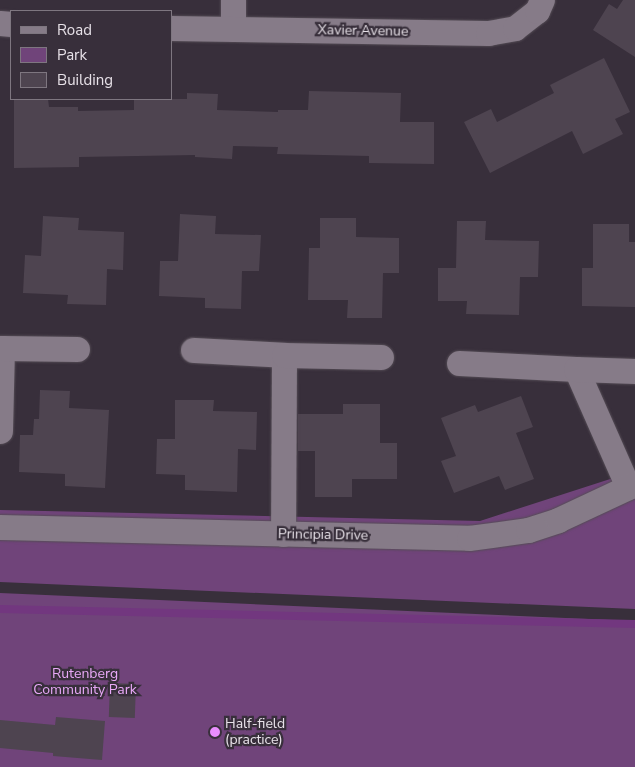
<!DOCTYPE html>
<style>
body{margin:0}
#map{position:relative;width:635px;height:767px;overflow:hidden;background:#382f3b;font-family:"Nunito Sans",sans-serif}
div>[style]{position:absolute}
[style*='--x']{left:calc(var(--x)*1px);top:calc(var(--y)*1px);width:calc(var(--w)*1px);rotate:calc(var(--a)*1deg)}
.green>*{inset:0;background:#70447a}
.stream>*{height:8px;margin:-4px;padding:0 4px;transform-origin:4px;border-radius:4px;background:#72377f}
.building>*{inset:0;background:#4e4450;transform-origin:0 0}
.roads{filter:drop-shadow(0 0 1px #544c55) drop-shadow(0 0 1px #544c55)}
.minor>*{height:25px;margin:-12.5px;padding:0 12.5px;transform-origin:12.5px;border-radius:12.5px;background:#867b88}
.dots>*{width:14px;height:14px;translate:-50% -50%;box-sizing:border-box;border:2px solid #382f3b;border-radius:50%}
span{translate:-50% -50%;white-space:nowrap;text-align:center;line-height:1.15;-webkit-text-stroke:4.5px #382f3b;paint-order:stroke}
.street-label{font-size:14px;color:#e7e1e8}
.park-label{font-size:14px;color:#e8a8f7}
.poi-label{font-size:14px;color:#e7e1e8}
.left{translate:0 -50%;text-align:left}
.legend{position:absolute;left:10px;top:10px;width:162px;height:90px;box-sizing:border-box;background:#382f3b;border:1px solid #7e7680;margin:0;padding:6px 9px;list-style:none;font-size:15px;color:#e7e1e8}
.legend li{display:flex;align-items:center;gap:10px;height:25px}
.legend b{width:25px;border:1px solid #7e7680}
</style>
<div id="map">
<div class="green">
<i style="clip-path:polygon(635px 471px,635px 609px,0 582px,0 510px,480px 521px)"></i>
<i style="clip-path:polygon(0 593px,635px 621px,635px 767px,0 767px)"></i>
</div>
<div class="stream">
<i style="--x:0;--y:609;--w:635;--a:1.35"></i>
</div>
<div class="building">
<i style="clip-path:polygon(623px 0,635px 0,635px 57px,593px 30px,609px 4px,617px 9px)"></i>
<i style="clip-path:polygon(604px 58px,630px 112px,615px 119px,623px 134px,583px 154px,572px 131px,490px 173px,464px 122px,491px 109px,497px 122px,554px 93px,550px 85px)"></i>
<i style="clip-path:polygon(309px 91px,401px 93px,400px 122px,434px 122px,434px 164px,369px 163px,369px 156px,277px 154px,278px 147px,233px 146px,232px 159px,195px 157px,195px 155px,79px 157px,79px 167px,14px 168px,14px 99px,48px 99px,49px 107px,78px 107px,78px 111px,134px 110px,134px 99px,187px 99px,187px 93px,218px 94px,217px 110px,278px 112px,278px 110px,308px 110px)"></i>
<i style="clip-path:polygon(180px 214px,216px 216px,215px 234px,261px 235px,259px 271px,242px 271px,241px 309px,205px 308px,205px 298px,159px 296px,160px 261px,178px 261px)"></i>
<i style="clip-path:polygon(43px 216px,79px 218px,78px 230px,124px 232px,123px 270px,107px 269px,106px 305px,67px 304px,68px 295px,23px 293px,25px 255px,41px 256px)"></i>
<i style="clip-path:polygon(320px 218px,356px 218px,356px 237px,399px 238px,399px 273px,383px 273px,382px 318px,347px 318px,348px 300px,308px 300px,309px 248px,320px 248px)"></i>
<i style="clip-path:polygon(457px 221px,486px 221px,485px 240px,539px 241px,538px 277px,520px 277px,519px 315px,466px 314px,467px 301px,438px 301px,438px 268px,456px 268px)"></i>
<i style="clip-path:polygon(593px 224px,629px 224px,629px 242px,635px 242px,635px 307px,582px 306px,582px 268px,593px 268px)"></i>
<i style="clip-path:polygon(40px 390px,70px 391px,69px 408px,109px 410px,105px 488px,65px 486px,65px 474px,19px 472px,20px 435px,33px 435px,34px 419px,39px 419px)"></i>
<i style="clip-path:polygon(521px 396px,533px 427px,516px 433px,534px 479px,505px 490px,499px 476px,454px 493px,441px 461px,456px 456px,441px 418px,475px 405px,478px 412px)"></i>
<i style="clip-path:polygon(175px 400px,214px 400px,213px 411px,257px 412px,256px 450px,238px 449px,237px 492px,185px 490px,185px 475px,156px 474px,157px 439px,175px 439px)"></i>
<i style="clip-path:polygon(343px 404px,380px 404px,380px 443px,397px 443px,397px 479px,352px 479px,352px 497px,315px 497px,315px 451px,298px 451px,298px 414px,343px 414px)"></i>
<i style="left:110px;top:683px;width:26px;height:34px;rotate:2deg"></i>
<i style="clip-path:polygon(56px 717px,105px 721px,102px 760px,53px 756px,53px 753px,0 748px,0 720px,55px 725px)"></i>
</div>
<div class="roads">
<div class="minor">
<i style="--x:233;--y:0;--w:29;--a:90"></i>
<i style="--x:0;--y:23;--w:11;--a:5"></i>
<i style="--x:171;--y:28;--w:317;--a:0.9"></i>
<i style="--x:488;--y:33;--w:27;--a:-10"></i>
<i style="--x:515;--y:28;--w:28;--a:-38"></i>
<i style="--x:537;--y:11;--w:12;--a:-66"></i>
<i style="--x:0;--y:348;--w:2;--a:0"></i>
<i style="--x:2;--y:348;--w:83;--a:91.4"></i>
<i style="--x:2;--y:348;--w:75;--a:0.8"></i>
<i style="--x:193;--y:350;--w:91;--a:3.1"></i>
<i style="--x:284;--y:355;--w:179;--a:90.3"></i>
<i style="--x:284;--y:355;--w:97;--a:1.2"></i>
<i style="--x:459;--y:363;--w:117;--a:2.9"></i>
<i style="--x:576;--y:369;--w:129;--a:66.2"></i>
<i style="--x:576;--y:369;--w:59;--a:1.9"></i>
<i style="--x:0;--y:527;--w:469;--a:1.3"></i>
<i style="--x:469;--y:538;--w:60;--a:-7.7"></i>
<i style="--x:528;--y:530;--w:32;--a:-18"></i>
<i style="--x:558;--y:520;--w:85;--a:-25.1"></i>
</div>
</div>
<div class="dots">
<i style="left:215px;top:732px;background:#e98efe"></i>
</div>
<div class="street-label">
<span style="left:363px;top:31px;rotate:1deg">Xavier Avenue</span>
<span style="left:323px;top:535px;rotate:1deg">Principia Drive</span>
</div>
<div class="park-label">
<span style="left:85px;top:682px">Rutenberg<br>Community Park</span>
</div>
<div class="poi-label">
<span class="left" style="left:225px;top:732px">Half-field<br>(practice)</span>
</div>
<ul class="legend">
<li><b style="height:6px;background:#867b88"></b>Road</li>
<li><b style="height:14px;background:#70447a"></b>Park</li>
<li><b style="height:14px;background:#4e4450"></b>Building</li>
</ul>
</div>
